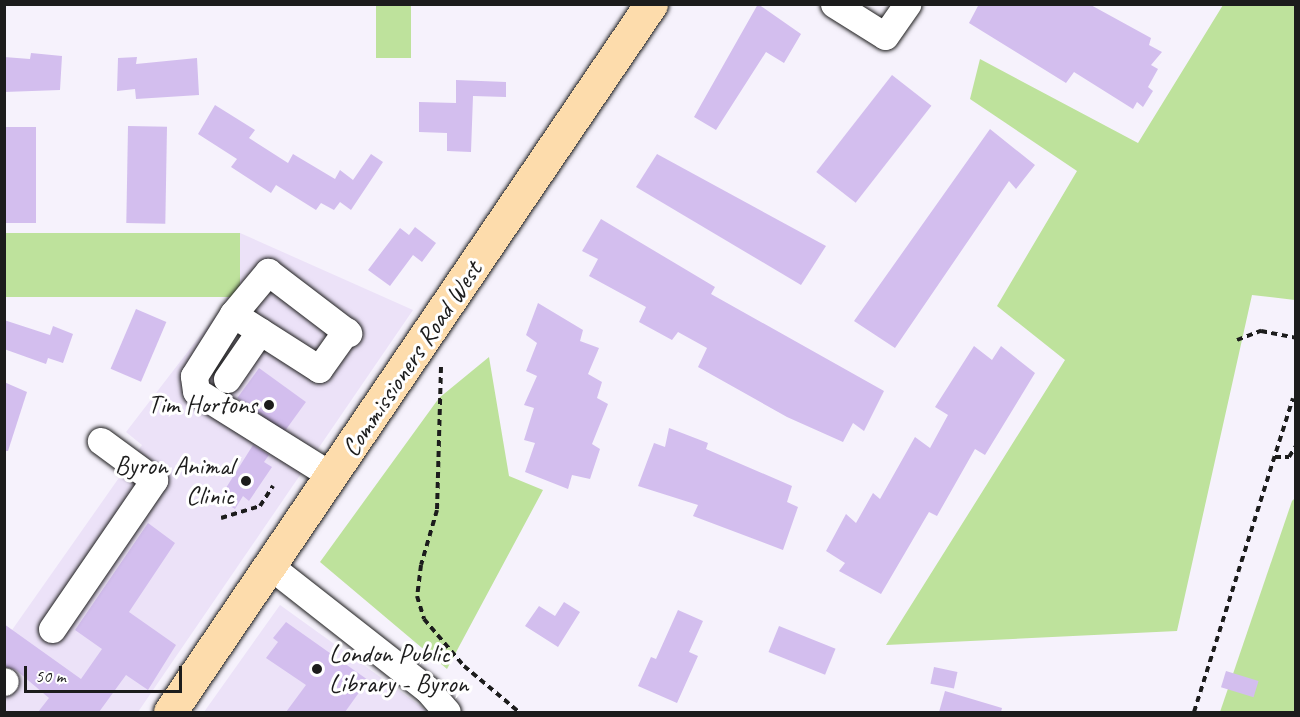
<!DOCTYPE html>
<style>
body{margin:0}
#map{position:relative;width:1300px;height:717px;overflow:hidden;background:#f6f2fc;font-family:Caveat,sans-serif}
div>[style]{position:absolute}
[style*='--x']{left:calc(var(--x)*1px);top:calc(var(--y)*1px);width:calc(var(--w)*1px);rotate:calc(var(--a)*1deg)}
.built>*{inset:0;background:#ece2f8}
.green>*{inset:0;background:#bee29c;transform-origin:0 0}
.building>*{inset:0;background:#d3beee;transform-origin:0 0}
.path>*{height:4px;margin-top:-2px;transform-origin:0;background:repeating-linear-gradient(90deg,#1c1c1c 0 6px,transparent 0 10.5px)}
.roads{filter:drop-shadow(0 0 2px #1c1c1c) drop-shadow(0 0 2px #1c1c1c)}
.minor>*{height:27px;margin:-13.5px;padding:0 13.5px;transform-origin:13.5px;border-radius:13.5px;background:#fff}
.major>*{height:33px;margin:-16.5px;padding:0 16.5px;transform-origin:16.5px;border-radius:16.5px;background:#fddcac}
.dots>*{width:16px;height:16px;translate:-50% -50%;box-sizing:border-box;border:3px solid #fff;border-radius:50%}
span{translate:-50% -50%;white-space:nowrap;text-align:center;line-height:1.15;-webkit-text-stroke:6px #fff;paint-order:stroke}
.street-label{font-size:26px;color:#1c1c1c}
.poi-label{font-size:26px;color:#1c1c1c}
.right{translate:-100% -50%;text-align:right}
.left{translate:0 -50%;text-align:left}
.frame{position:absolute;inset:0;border:6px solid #1c1c1c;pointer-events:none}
.scale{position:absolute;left:24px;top:666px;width:158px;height:27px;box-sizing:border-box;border:3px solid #1c1c1c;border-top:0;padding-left:8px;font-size:18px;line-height:21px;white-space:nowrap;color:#1c1c1c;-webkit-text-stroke:4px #fff;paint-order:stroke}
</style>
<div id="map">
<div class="built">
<i style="clip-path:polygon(240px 233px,413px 310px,138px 712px,5px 712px,5px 640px,142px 445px,126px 432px,226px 302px)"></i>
<i style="clip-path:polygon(280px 605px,429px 712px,430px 712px,204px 712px)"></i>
</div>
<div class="green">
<i style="left:376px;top:5px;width:35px;height:53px"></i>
<i style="clip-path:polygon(1223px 5px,1295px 5px,1295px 300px,1252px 295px,1177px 631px,886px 645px,1065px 360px,997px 306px,1077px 171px,970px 99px,980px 59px,1138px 143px)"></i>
<i style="left:5px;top:233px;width:235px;height:64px"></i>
<i style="clip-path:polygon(489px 357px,509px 476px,543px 490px,447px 669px,320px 562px,439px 398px)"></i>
<i style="clip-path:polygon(1295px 498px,1295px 712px,1220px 712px,1292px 501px)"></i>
</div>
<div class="building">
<i style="clip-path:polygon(758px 4px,801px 34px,784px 63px,766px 52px,716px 130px,694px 117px)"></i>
<i style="clip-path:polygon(979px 4px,1089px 4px,1151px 38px,1149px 45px,1162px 52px,1151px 65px,1158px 69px,1148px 87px,1153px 91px,1143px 107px,1137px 102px,1133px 109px,1074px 72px,1066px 83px,969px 23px)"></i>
<i style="clip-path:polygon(31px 53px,62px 56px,60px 90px,4px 92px,4px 57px,30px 59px)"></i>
<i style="clip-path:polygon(137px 57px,136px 64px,197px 58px,199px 95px,136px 99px,135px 89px,117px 91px,118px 58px)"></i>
<i style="left:892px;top:75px;width:50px;height:123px;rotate:38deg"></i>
<i style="clip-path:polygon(456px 80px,506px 82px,506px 97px,473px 96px,471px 152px,447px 151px,447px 133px,419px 132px,419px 102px,456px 103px)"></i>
<i style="clip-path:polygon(215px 105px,255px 130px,249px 138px,288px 163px,293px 154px,335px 179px,340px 170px,353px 180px,371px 154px,383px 162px,351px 210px,340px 202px,334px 210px,321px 203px,316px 210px,276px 185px,271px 193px,231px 167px,237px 159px,198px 134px)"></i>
<i style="left:128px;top:126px;width:39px;height:97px;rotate:1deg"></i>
<i style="left:4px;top:127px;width:32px;height:96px"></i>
<i style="clip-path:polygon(990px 129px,1035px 165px,1016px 189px,1009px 181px,895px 348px,854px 321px)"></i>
<i style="clip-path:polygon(657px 154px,826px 246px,801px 285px,636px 187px)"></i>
<i style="clip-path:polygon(601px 219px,715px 287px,711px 294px,884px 391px,864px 431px,853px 423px,843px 442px,787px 417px,698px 367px,707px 348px,678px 332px,672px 340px,639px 322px,646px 307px,589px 276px,598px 259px,582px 251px)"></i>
<i style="clip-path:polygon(415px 227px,436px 243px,422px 262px,413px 255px,390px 286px,368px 270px,400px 228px,409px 235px)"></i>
<i style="clip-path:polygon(538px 303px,583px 330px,580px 341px,599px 348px,588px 374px,602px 382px,597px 398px,608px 404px,592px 444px,600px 449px,590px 479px,572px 475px,568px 489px,525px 472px,535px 443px,524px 440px,534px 408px,524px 405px,537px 376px,526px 371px,537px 343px,526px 335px)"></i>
<i style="left:136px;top:309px;width:33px;height:65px;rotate:23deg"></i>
<i style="clip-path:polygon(4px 320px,50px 335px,53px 326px,73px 334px,63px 363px,48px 358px,46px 364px,4px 349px)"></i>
<i style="clip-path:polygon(974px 346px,992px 360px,1001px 346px,1035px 373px,985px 455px,975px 449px,937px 516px,929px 512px,881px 594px,839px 571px,845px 563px,826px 551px,846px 514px,856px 523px,873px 493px,880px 499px,915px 437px,930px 448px,948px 415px,935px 407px)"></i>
<i style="left:259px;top:368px;width:58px;height:37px;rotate:36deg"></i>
<i style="clip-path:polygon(4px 382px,27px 392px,8px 451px,4px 451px)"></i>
<i style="clip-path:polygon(669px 428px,708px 443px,706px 449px,792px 486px,787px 502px,798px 507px,783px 550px,693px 516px,698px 505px,638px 486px,654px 443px,665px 447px)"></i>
<i style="clip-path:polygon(253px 445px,269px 455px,264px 462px,272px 467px,249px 501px,243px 496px,235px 509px,219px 499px)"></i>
<i style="clip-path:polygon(148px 523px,175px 543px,129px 612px,176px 645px,148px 690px,126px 675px,99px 712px,38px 712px,49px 698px,16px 670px,4px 666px,4px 624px,81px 679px,102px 649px,75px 630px)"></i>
<i style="clip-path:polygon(564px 602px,580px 612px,558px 647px,525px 626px,539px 606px,555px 616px)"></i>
<i style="clip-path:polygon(678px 610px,703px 621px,689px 652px,698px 656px,677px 703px,638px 686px,651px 657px,656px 659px)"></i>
<i style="clip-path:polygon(286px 622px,368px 680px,345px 712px,286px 712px,306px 685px,266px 658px,278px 642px,273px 638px)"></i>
<i style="left:779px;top:626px;width:61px;height:28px;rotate:22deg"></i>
<i style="left:934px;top:667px;width:24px;height:17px;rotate:12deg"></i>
<i style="left:1226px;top:671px;width:34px;height:17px;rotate:17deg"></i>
<i style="clip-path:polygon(945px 691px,1002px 708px,1001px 712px,939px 712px)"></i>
</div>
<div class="path">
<i style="--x:1237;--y:340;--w:26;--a:-21"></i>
<i style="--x:1261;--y:331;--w:36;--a:11"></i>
<i style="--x:441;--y:367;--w:143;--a:91.6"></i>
<i style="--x:437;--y:510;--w:57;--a:106.2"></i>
<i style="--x:421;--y:565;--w:31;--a:97"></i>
<i style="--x:417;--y:596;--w:24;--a:73"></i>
<i style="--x:424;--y:619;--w:62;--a:49.6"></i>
<i style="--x:464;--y:666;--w:72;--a:39.9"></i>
<i style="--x:1275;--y:457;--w:14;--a:0"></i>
<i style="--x:1289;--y:457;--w:13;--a:-58"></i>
<i style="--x:221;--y:518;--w:41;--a:-17.1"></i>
<i style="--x:260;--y:506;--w:24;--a:-57"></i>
<i style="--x:1194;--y:712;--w:329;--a:-72.5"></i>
</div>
<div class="roads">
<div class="minor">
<i style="--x:834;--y:4;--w:60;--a:32.1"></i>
<i style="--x:885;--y:36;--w:39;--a:-55"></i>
<i style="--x:233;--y:314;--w:102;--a:32.6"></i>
<i style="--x:319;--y:369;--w:47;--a:-54.6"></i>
<i style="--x:227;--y:379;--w:58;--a:-55.5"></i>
<i style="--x:332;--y:476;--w:160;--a:-148"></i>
<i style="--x:196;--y:391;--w:15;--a:-98"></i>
<i style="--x:194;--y:376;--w:73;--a:-57.8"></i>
<i style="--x:233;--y:314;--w:55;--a:-50.2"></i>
<i style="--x:268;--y:272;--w:101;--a:37.3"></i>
<i style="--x:270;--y:566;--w:199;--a:38.1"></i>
<i style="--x:427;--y:689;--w:30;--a:49"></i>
<i style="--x:52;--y:629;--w:181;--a:-55.6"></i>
<i style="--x:154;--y:480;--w:66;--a:-143.7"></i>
<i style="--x:4;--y:682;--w:1;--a:-45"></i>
</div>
<div class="major">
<i style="--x:170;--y:712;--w:856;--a:-55.81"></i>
</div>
</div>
<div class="dots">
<i style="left:269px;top:405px;background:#1c1c1c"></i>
<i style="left:246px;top:481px;background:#1c1c1c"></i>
<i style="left:317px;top:669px;background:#1c1c1c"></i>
</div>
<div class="street-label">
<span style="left:412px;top:359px;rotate:-56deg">Commissioners Road West</span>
</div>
<div class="poi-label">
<span class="right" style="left:257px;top:405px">Tim Hortons</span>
<span class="right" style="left:234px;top:481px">Byron Animal<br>Clinic</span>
<span class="left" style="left:329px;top:669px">London Public<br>Library - Byron</span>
</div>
<div class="frame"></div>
<div class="scale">50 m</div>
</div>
